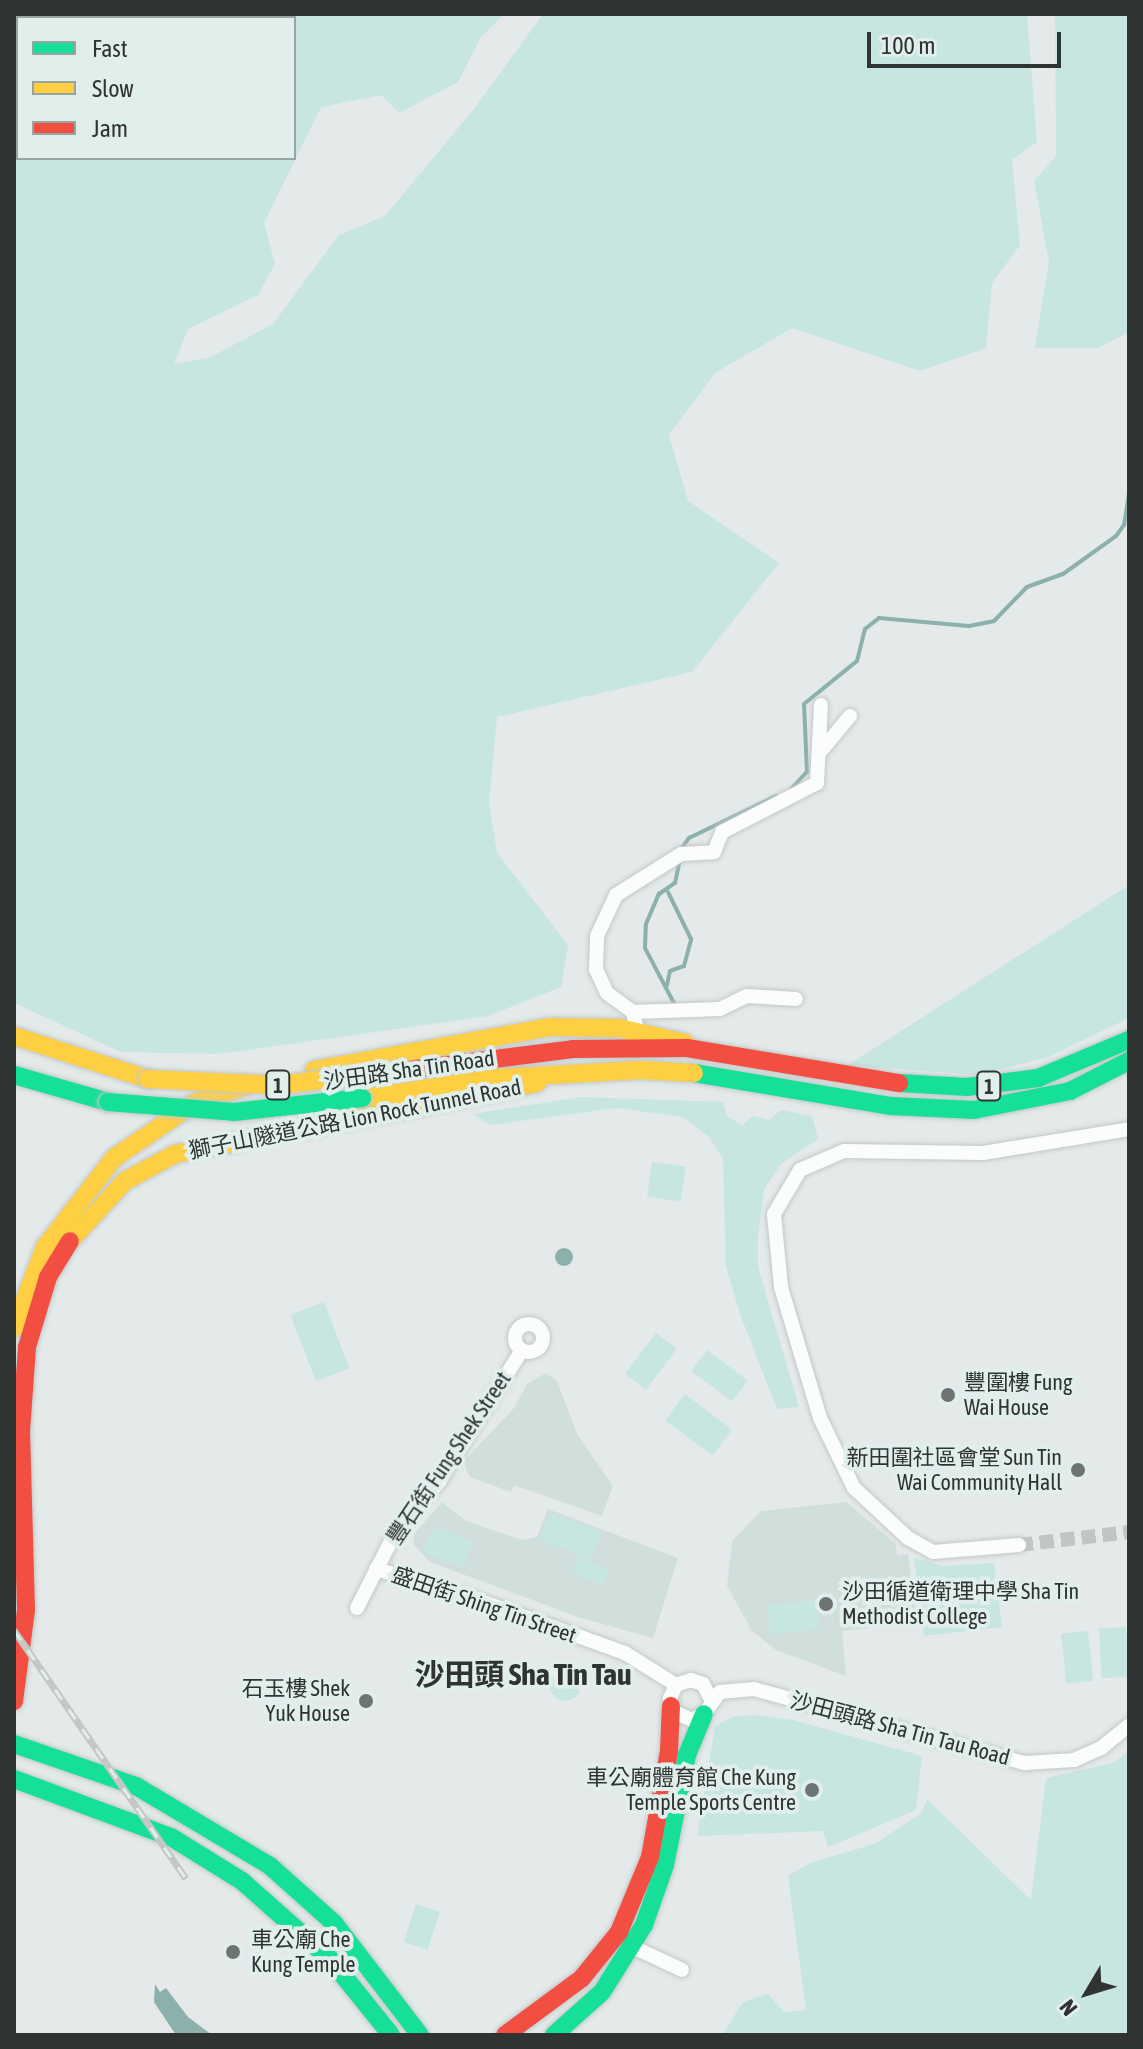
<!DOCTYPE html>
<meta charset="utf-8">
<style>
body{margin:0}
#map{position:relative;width:1143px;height:2049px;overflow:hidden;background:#e4eaea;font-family:"Asap Condensed","Noto Sans TC",sans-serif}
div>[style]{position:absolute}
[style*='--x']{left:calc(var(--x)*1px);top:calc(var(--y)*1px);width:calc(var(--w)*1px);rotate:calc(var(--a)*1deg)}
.built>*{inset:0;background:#d0dedc}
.green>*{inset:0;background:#c7e5e1;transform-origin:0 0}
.round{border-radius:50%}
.water>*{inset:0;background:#8cb0ac}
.stream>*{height:4px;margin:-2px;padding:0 2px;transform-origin:2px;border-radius:2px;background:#8cb0ac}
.street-tunnel>*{height:14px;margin-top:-7px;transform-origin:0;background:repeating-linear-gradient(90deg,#c0c6c5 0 14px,transparent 0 21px)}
.roads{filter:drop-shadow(0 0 2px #c3c8c8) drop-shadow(0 0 2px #c3c8c8)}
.street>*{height:14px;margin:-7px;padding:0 7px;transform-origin:7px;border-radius:7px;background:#fbfcfc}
.street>.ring{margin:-7px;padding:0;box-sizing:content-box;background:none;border:14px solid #fbfcfc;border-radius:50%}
.fast>*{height:18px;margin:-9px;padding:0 9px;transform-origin:9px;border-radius:9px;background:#16e098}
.slow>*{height:18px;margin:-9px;padding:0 9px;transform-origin:9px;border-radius:9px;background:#ffcf43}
.jam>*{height:18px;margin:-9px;padding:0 9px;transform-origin:9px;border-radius:9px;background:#f24e42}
.rail>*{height:7px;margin-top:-3.5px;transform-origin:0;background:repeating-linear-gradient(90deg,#e0eeec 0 12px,#c5c6c6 0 24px);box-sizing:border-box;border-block:2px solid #c5c6c6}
.bridges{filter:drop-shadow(0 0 2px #c3c8c8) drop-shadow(0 0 2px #c3c8c8)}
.fast-bridge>*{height:18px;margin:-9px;padding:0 9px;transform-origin:9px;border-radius:9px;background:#16e098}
.slow-bridge>*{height:18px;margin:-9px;padding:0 9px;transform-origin:9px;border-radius:9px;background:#ffcf43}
.dots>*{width:22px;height:22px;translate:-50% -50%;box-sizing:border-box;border:4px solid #e0eeec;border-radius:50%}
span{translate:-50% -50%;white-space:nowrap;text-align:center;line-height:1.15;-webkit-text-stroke:8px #e0eeec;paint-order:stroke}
.shield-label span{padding:2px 6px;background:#e0eeec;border:2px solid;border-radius:6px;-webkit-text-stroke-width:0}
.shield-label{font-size:20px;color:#2f3433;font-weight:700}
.street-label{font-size:22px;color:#2f3433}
.poi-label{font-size:22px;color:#2f3433}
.left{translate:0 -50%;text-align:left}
.right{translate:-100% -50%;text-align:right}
.district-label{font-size:30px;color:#2f3433;font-weight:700}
.frame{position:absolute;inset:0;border:16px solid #2f3433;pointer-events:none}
.legend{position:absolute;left:16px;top:16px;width:280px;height:144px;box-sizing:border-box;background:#e0eeec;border:2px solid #99a4a2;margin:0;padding:10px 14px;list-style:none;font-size:24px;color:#2f3433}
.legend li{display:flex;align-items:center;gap:16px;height:40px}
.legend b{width:40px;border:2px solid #99a4a2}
.north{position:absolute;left:1047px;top:1953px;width:80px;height:80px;-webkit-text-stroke:6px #e0eeec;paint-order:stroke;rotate:232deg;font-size:22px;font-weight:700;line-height:32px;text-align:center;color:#2f3433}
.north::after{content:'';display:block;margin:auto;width:28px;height:36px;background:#2f3433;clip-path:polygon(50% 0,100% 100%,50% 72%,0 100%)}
.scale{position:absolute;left:867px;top:32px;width:194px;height:36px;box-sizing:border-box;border:4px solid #2f3433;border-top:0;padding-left:10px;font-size:24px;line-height:28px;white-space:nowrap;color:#2f3433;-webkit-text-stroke:6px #e0eeec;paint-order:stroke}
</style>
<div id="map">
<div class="built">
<i style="clip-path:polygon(546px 1373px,557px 1381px,577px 1434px,613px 1486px,602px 1516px,514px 1485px,511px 1492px,470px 1477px,465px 1467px,465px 1460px,514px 1408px,527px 1384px)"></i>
<i style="clip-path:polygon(442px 1502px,466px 1521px,522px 1540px,537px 1537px,548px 1509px,678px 1558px,653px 1638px,581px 1618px,430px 1562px,414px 1545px,414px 1534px)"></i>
<i style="clip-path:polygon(846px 1502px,895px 1543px,897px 1555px,908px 1554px,917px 1623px,842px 1631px,846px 1676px,776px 1650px,752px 1631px,727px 1586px,732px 1541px,761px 1511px)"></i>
</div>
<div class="green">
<i style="clip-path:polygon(evenodd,14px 14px,504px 14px,481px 37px,458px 82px,399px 113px,381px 95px,321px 107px,264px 223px,275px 264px,258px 295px,188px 329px,174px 364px,209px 358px,273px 324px,339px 235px,385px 216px,474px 109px,543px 14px,1027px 15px,1037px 142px,1012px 160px,1020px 245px,992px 283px,986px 348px,920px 371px,792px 328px,715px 373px,669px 435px,688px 501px,779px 563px,692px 672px,497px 717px,489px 804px,497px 853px,568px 945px,561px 987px,488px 1016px,218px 1054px,121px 1052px,14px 1003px,14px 14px,18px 18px,294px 18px,294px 158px,18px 158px,18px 18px)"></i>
<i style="clip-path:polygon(1055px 14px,1129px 14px,1129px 332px,1098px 348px,1035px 348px,1049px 261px,1034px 181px,1056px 156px)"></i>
<i style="clip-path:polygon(1129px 885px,1129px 1018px,1048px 1057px,979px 1075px,848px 1065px)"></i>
<i style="clip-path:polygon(580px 1097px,723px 1102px,727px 1116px,742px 1125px,753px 1116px,769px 1120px,781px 1110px,812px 1116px,818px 1139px,782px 1163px,764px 1189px,758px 1236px,758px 1267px,799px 1407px,777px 1409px,740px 1314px,726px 1267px,723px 1159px,709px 1137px,683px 1117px,617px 1108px,490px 1125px,473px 1114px)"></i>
<i style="left:652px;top:1162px;width:34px;height:35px;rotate:8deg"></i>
<i style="left:324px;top:1302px;width:71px;height:36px;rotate:69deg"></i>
<i style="left:656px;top:1333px;width:26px;height:51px;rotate:37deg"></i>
<i style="left:707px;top:1350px;width:51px;height:26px;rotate:37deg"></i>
<i style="left:685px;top:1394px;width:59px;height:33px;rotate:37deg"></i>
<i style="left:550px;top:1512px;width:56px;height:30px;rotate:21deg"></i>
<i style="left:433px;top:1526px;width:43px;height:28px;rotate:21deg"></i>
<i style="left:577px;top:1557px;width:34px;height:17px;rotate:21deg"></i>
<i style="clip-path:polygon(914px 1558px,942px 1566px,994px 1563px,1002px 1627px,924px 1636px)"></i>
<i style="left:817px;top:1600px;width:29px;height:50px;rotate:84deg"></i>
<i style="left:1126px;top:1627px;width:50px;height:27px;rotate:87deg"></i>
<i style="left:1088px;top:1631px;width:50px;height:27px;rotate:84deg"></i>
<i class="round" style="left:550px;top:1671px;width:30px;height:30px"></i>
<i style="clip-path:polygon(754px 1715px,793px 1720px,922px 1756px,916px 1810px,828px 1847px,823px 1831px,697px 1836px,715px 1726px,732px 1717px)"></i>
<i style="clip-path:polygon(1129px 1751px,1129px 2035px,722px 2035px,743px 2002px,768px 1994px,784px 2012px,806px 2010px,788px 1876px,810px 1863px,874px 1844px,922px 1813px,927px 1799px,1031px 1900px,1046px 1778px,1113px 1763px)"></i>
<i style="left:416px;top:1904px;width:25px;height:40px;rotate:18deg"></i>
</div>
<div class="water">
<i class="round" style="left:555px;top:1248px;width:18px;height:18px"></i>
<i style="clip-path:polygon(155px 1984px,160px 1992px,166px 1988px,188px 2017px,212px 2035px,176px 2035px,154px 2002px)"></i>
</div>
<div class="stream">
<i style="--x:791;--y:789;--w:23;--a:-47"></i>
<i style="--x:807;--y:772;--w:68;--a:-92.5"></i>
<i style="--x:804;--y:704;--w:68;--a:-39.1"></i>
<i style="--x:857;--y:661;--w:33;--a:-76"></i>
<i style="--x:865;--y:629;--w:18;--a:-38"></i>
<i style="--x:879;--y:618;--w:90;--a:5.1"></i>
<i style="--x:969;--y:626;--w:25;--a:-11"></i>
<i style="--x:994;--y:621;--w:47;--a:-45.9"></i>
<i style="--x:1027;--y:587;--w:38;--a:-20"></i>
<i style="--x:1063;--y:574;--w:65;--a:-35.6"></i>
<i style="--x:1116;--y:536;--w:14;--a:-54"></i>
<i style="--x:1124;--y:525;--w:31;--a:-81"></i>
<i style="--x:681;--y:849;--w:14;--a:-54"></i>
<i style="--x:689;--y:838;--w:97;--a:-25.8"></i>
<i style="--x:667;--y:985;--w:14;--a:-78"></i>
<i style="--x:670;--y:971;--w:15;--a:-20"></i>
<i style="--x:684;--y:966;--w:28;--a:-75"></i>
<i style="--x:691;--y:939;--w:52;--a:-116.1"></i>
<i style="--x:675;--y:1005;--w:64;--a:-117.8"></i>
<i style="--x:645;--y:948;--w:24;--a:-88"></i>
<i style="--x:646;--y:924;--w:33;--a:-67"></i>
<i style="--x:659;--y:894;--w:19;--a:-35"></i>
<i style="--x:675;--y:883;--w:24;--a:-78"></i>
</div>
<div class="street-tunnel">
<i style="--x:1019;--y:1545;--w:111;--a:-6.7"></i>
</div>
<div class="roads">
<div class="street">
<i style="--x:820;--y:752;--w:47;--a:-50.2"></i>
<i style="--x:633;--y:1012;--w:87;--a:-2"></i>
<i style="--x:720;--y:1009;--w:30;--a:-26"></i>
<i style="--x:747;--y:996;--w:49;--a:3.5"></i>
<i style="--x:637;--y:1030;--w:18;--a:-103"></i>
<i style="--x:633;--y:1012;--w:32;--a:-144"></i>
<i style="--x:607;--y:993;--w:26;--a:-115"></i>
<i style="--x:596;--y:969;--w:33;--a:-88"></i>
<i style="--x:597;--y:936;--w:45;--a:-65.1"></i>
<i style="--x:616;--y:895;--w:77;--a:-32.2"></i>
<i style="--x:681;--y:854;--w:33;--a:-3"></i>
<i style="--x:714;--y:852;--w:22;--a:-68"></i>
<i style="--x:722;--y:832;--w:107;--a:-27.3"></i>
<i style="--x:817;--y:783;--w:78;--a:-87.1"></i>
<i class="ring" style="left:515px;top:1324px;width:14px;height:14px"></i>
<i style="--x:1019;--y:1545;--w:86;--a:175.3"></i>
<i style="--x:933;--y:1552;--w:29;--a:-151"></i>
<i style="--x:908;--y:1538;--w:74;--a:-137.2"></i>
<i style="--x:854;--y:1488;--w:78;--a:-115.9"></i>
<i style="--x:820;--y:1418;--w:137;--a:-106.6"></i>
<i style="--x:781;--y:1287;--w:73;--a:-95.5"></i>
<i style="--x:774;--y:1214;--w:51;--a:-59.4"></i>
<i style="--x:800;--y:1170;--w:48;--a:-23.4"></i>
<i style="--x:844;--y:1151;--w:139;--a:0.8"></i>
<i style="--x:983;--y:1153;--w:148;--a:-9.3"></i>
<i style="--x:376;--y:1569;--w:89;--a:16.4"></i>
<i style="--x:461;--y:1594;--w:174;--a:19.8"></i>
<i style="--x:625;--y:1653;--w:60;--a:32.1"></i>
<i style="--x:357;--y:1608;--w:84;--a:-63.1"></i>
<i style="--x:395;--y:1533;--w:66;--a:-49.3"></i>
<i style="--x:438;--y:1483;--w:157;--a:-57.7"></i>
<i style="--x:711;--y:1699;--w:17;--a:-118"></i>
<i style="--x:703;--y:1684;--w:13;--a:-162"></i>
<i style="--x:691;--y:1680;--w:16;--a:162"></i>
<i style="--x:676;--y:1685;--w:14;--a:115"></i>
<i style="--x:670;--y:1698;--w:15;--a:74"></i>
<i style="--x:674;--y:1712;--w:20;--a:24"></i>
<i style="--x:692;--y:1720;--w:13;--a:-27"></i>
<i style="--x:704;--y:1714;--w:27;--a:-54"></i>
<i style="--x:720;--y:1692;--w:34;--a:-5"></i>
<i style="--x:754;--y:1689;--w:281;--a:15.3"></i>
<i style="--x:1025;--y:1763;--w:49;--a:-3.5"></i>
<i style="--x:1074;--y:1760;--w:30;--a:-24"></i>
<i style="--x:1101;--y:1748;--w:36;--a:-39"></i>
<i style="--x:633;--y:1947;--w:54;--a:25.1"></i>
</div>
<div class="fast">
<i style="--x:694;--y:1073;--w:200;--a:9.5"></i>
<i style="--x:891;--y:1106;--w:83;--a:2.8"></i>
<i style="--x:974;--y:1110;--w:98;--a:-11.2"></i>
<i style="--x:1070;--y:1091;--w:66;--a:-27"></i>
<i style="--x:14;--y:1075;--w:98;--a:16"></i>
<i style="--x:899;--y:1083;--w:68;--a:3.4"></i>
<i style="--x:967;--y:1087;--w:72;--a:-7.2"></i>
<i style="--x:1038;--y:1078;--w:99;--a:-22.7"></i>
<i style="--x:14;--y:1744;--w:129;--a:19"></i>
<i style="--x:136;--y:1786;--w:156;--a:30.8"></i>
<i style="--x:270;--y:1866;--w:86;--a:41.7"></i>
<i style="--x:334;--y:1923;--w:141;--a:52.5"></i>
<i style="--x:14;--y:1779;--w:167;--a:20.3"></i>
<i style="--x:171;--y:1837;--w:84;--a:31.8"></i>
<i style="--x:242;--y:1881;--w:118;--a:41.6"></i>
<i style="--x:330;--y:1959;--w:97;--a:51.2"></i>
<i style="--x:554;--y:2035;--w:64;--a:-41.9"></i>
<i style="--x:602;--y:1992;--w:79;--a:-57.9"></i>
<i style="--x:644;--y:1925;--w:64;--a:-70.7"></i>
<i style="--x:665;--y:1865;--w:112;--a:-78.7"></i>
<i style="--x:687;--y:1755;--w:44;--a:-67.5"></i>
</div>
<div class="slow">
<i style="--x:14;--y:1036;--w:141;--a:17.8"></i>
<i style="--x:314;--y:1070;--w:241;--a:-10.3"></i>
<i style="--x:551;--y:1027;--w:68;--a:0.8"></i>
<i style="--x:619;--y:1028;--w:68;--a:12.8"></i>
<i style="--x:362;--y:1098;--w:137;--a:-8.4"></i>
<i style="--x:498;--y:1078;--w:142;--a:-3.2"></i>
<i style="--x:640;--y:1070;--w:54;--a:3.2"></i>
<i style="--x:70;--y:1241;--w:81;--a:-47.5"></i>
<i style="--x:125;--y:1181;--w:57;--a:-28.4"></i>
<i style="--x:175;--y:1154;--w:369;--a:-11.1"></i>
<i style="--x:14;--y:1328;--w:87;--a:-69.1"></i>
<i style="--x:45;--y:1247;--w:113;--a:-52.2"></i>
<i style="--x:114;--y:1158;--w:99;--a:-34.3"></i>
<i style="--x:196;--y:1102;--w:52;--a:-18.1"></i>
</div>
<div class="jam">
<i style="--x:407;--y:1070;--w:167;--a:-7.2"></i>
<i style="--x:573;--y:1049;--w:114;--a:-0.5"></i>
<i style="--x:687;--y:1048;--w:215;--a:9.4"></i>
<i style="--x:14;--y:1701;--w:92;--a:-82.5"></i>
<i style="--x:26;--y:1610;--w:179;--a:-91.6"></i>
<i style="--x:21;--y:1431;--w:84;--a:-85.9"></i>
<i style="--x:27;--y:1347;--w:73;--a:-73.3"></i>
<i style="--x:48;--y:1277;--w:42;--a:-58.6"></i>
<i style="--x:505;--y:2035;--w:96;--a:-36.5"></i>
<i style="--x:582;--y:1978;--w:59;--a:-51.2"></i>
<i style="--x:619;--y:1932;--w:81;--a:-67.5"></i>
<i style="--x:650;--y:1857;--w:108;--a:-79.8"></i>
<i style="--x:669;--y:1751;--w:45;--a:-87.5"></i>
</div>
</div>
<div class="rail">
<i style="--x:14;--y:1630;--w:302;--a:55.3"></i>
</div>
<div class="bridges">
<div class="fast-bridge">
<i style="--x:108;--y:1102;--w:126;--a:4.5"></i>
<i style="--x:234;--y:1112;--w:129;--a:-6.2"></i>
</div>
<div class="slow-bridge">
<i style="--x:148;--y:1079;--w:130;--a:2.6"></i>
<i style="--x:278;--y:1085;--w:130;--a:-6.6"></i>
</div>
</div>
<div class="dots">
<i style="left:948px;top:1395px;background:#6e7473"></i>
<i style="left:1078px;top:1470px;background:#6e7473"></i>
<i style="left:826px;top:1604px;background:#6e7473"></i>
<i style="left:366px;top:1701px;background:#6e7473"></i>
<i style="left:812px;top:1790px;background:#6e7473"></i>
<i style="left:233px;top:1952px;background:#6e7473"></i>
</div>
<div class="shield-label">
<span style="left:278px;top:1085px">1</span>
<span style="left:989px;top:1086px">1</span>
</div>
<div class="street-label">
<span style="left:409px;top:1070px;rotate:-8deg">沙田路 Sha Tin Road</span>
<span style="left:355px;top:1119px;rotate:-11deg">獅子山隧道公路 Lion Rock Tunnel Road</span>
<span style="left:449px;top:1458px;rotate:-56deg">豐石街 Fung Shek Street</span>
<span style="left:484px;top:1605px;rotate:19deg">盛田街 Shing Tin Street</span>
<span style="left:900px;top:1729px;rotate:15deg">沙田頭路 Sha Tin Tau Road</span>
</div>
<div class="poi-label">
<span class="left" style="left:964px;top:1395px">豐圍樓 Fung<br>Wai House</span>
<span class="right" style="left:1062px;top:1470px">新田圍社區會堂 Sun Tin<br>Wai Community Hall</span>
<span class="left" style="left:842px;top:1604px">沙田循道衛理中學 Sha Tin<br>Methodist College</span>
<span class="right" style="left:350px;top:1701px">石玉樓 Shek<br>Yuk House</span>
<span class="right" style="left:796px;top:1790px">車公廟體育館 Che Kung<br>Temple Sports Centre</span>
<span class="left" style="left:251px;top:1952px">車公廟 Che<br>Kung Temple</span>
</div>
<div class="district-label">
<span style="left:523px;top:1674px">沙田頭 Sha Tin Tau</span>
</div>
<div class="frame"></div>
<ul class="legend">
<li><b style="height:10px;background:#16e098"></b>Fast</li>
<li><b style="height:10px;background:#ffcf43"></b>Slow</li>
<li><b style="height:10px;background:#f24e42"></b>Jam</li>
</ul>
<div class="north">N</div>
<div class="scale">100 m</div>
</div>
